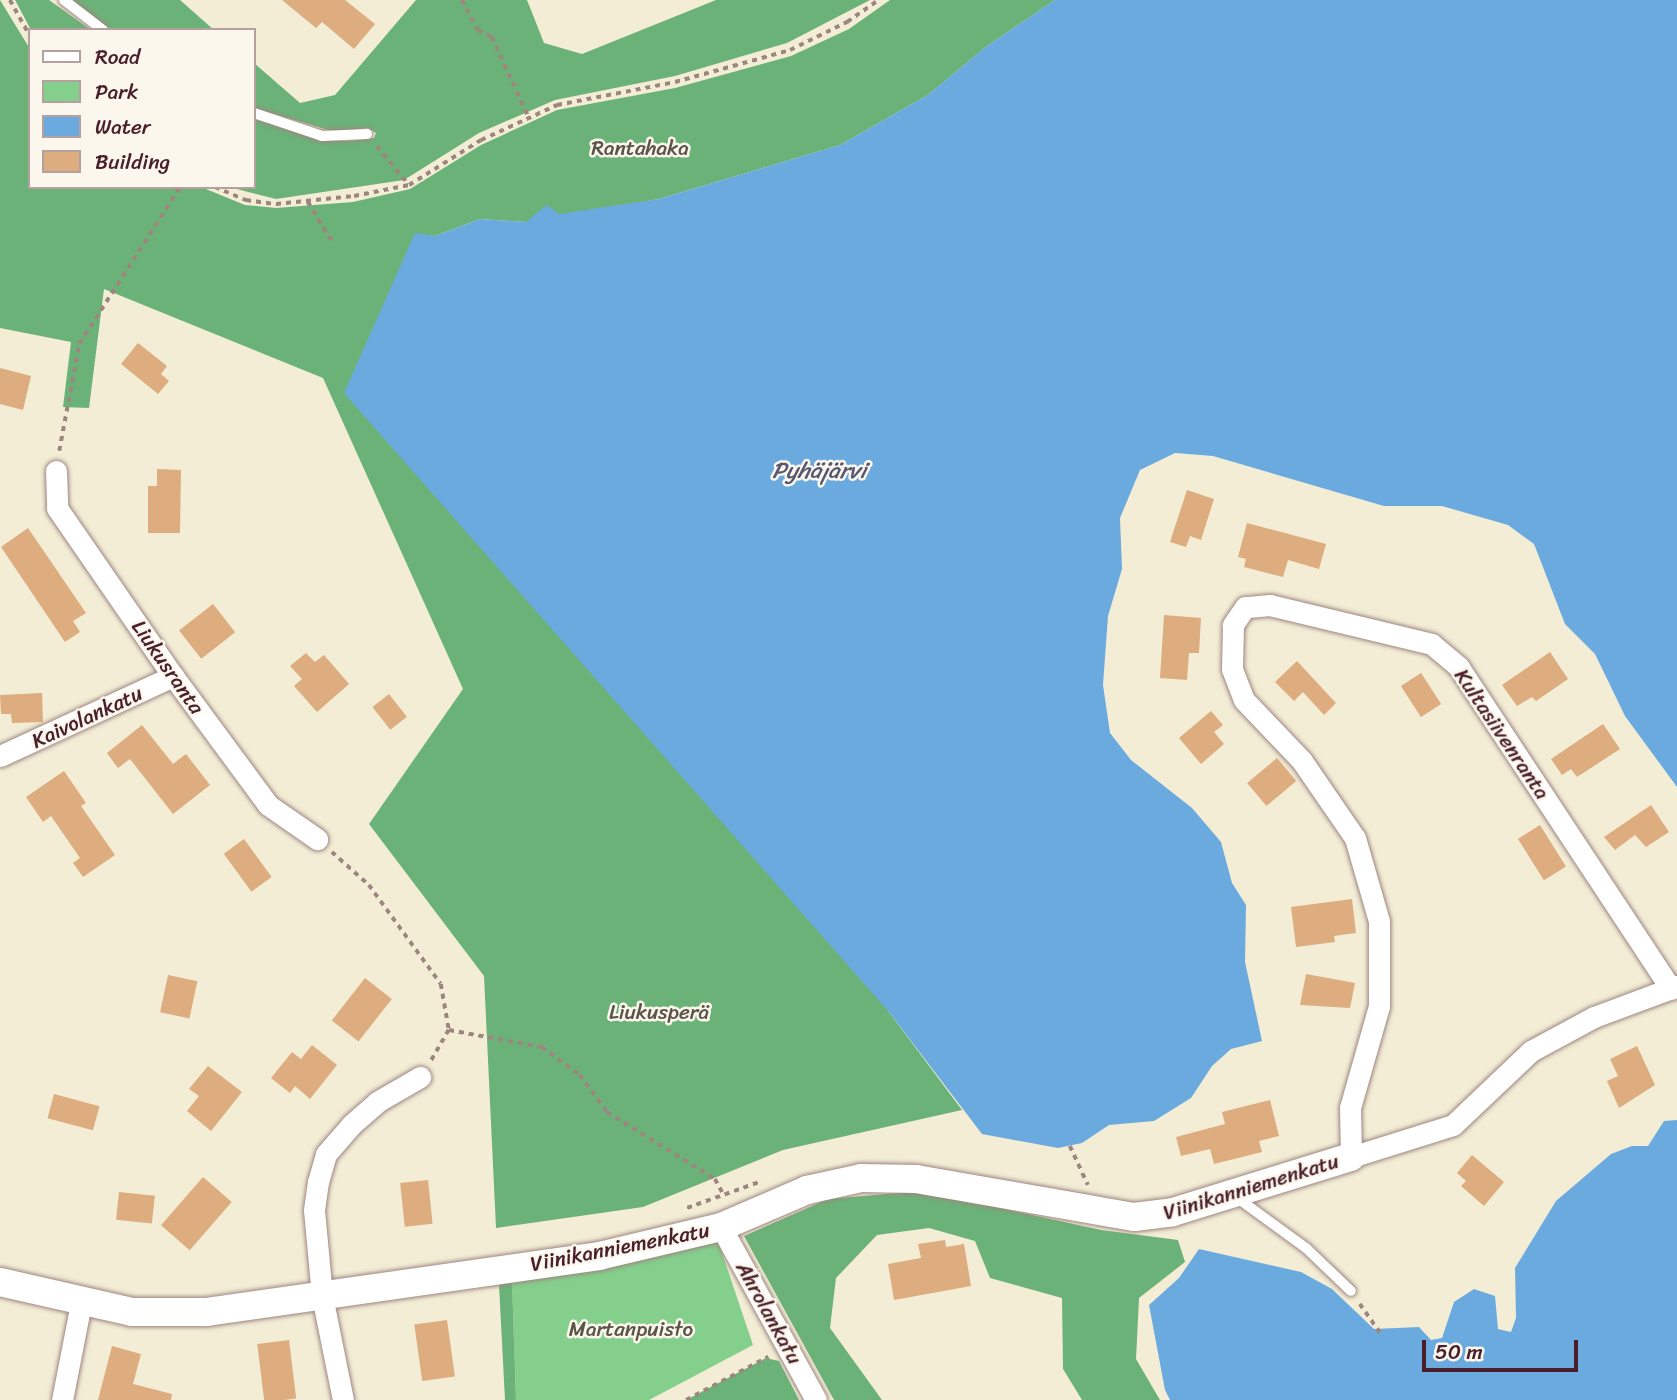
<!DOCTYPE html>
<meta charset="utf-8">
<style>
body{margin:0}
#map{position:relative;width:1677px;height:1400px;overflow:hidden;background:#f3edd6;font-family:Sriracha,sans-serif}
div>[style]{position:absolute}
[style*='--x']{left:calc(var(--x)*1px);top:calc(var(--y)*1px);width:calc(var(--w)*1px);rotate:calc(var(--a)*1deg)}
.green>*{inset:0;background:#84cf8c}
.forest>*{inset:0;background:#6bb278}
.water>*{inset:0;background:#6baade}
.building>*{inset:0;background:#ddac7f;transform-origin:0 0}
.path>*{height:3.5px;margin-top:-1.75px;transform-origin:0;background:repeating-linear-gradient(90deg,#9e8680 0 5px,transparent 0 10px)}
.roads{filter:drop-shadow(0 0 2px #9e8680) drop-shadow(0 0 2px #9e8680)}
.service>*{height:10px;margin:-5px;padding:0 5px;transform-origin:5px;border-radius:5px;background:#fff}
.minor>*{height:21px;margin:-10.5px;padding:0 10.5px;transform-origin:10.5px;border-radius:10.5px;background:#fff}
.tertiary>*{height:28px;margin:-14px;padding:0 14px;transform-origin:14px;border-radius:14px;background:#fff}
span{translate:-50% -50%;white-space:nowrap;text-align:center;line-height:1.15;-webkit-text-stroke:5px #fbf7ec;paint-order:stroke}
.park-label{font-size:21px;color:#5b5448}
.street-label{font-size:21px;color:#4a1f2b}
.water-label{font-size:23px;color:#575773;font-style:italic}
.legend{position:absolute;left:28px;top:28px;width:228px;height:161px;box-sizing:border-box;background:#fbf7ec;border:2px solid #b4a19f;margin:0;padding:9px 12px;list-style:none;font-size:21px;color:#4a1f2b}
.legend li{display:flex;align-items:center;gap:14px;height:35px}
.legend b{width:35px;border:2px solid #b4a19f}
.scale{position:absolute;left:1422px;top:1340px;width:156px;height:32px;box-sizing:border-box;border:4px solid #4a1f2b;border-top:0;padding-left:9px;font-size:21px;line-height:24px;white-space:nowrap;color:#4a1f2b;-webkit-text-stroke:5px #fbf7ec;paint-order:stroke}
</style>
<div id="map">
<div class="green">
<i style="clip-path:polygon(718px 1241px,753px 1345px,649px 1400px,516px 1400px,512px 1280px)"></i>
</div>
<div class="forest">
<i style="clip-path:polygon(0 0,30px 49px,30px 187px,201px 187px,245px 205px,276px 208px,353px 202px,410px 189px,481px 145px,557px 110px,675px 88px,791px 56px,849px 29px,890px 0,1055px 0,987px 46px,928px 95px,840px 145px,659px 199px,526px 222px,480px 219px,435px 236px,415px 234px,889px 1012px,962px 1110px,783px 1150px,643px 1207px,496px 1228px,484px 976px,369px 824px,463px 689px,323px 378px,104px 289px,89px 408px,63px 407px,71px 342px,0 328px)"></i>
<i style="clip-path:polygon(15px 0,49px 0,91px 30px,31px 30px)"></i>
<i style="clip-path:polygon(68px 0,180px 0,214px 30px,109px 30px)"></i>
<i style="clip-path:polygon(416px 0,527px 0,544px 43px,582px 54px,716px 0,870px 0,787px 43px,675px 76px,555px 100px,479px 133px,404px 180px,276px 199px,229px 187px,254px 187px,254px 119px,322px 140px,348px 141px,374px 138px,376px 133px,368px 128px,335px 132px,254px 108px,254px 63px,300px 103px,335px 95px)"></i>
<i style="clip-path:polygon(921px 1191px,1101px 1230px,1178px 1240px,1185px 1262px,1139px 1298px,1136px 1359px,1160px 1400px,1082px 1400px,1063px 1369px,1062px 1298px,990px 1278px,975px 1241px,929px 1228px,877px 1235px,836px 1278px,830px 1328px,882px 1400px,834px 1400px,744px 1236px,828px 1199px)"></i>
<i style="clip-path:polygon(512px 1280px,516px 1400px,505px 1400px,499px 1285px)"></i>
<i style="clip-path:polygon(766px 1358px,779px 1361px,799px 1400px,686px 1400px)"></i>
</div>
<div class="water">
<i style="clip-path:polygon(1055px 0,1677px 0,1677px 787px,1625px 716px,1595px 654px,1565px 624px,1534px 544px,1508px 525px,1442px 506px,1384px 506px,1213px 456px,1175px 453px,1140px 470px,1120px 518px,1122px 569px,1108px 616px,1103px 685px,1110px 733px,1131px 760px,1192px 808px,1221px 842px,1232px 883px,1246px 905px,1245px 962px,1262px 1041px,1231px 1049px,1212px 1066px,1191px 1098px,1154px 1121px,1109px 1125px,1082px 1143px,1058px 1148px,982px 1134px,889px 1012px,344px 393px,415px 233px,435px 236px,480px 219px,526px 222px,547px 205px,559px 214px,659px 199px,840px 145px,928px 95px,987px 46px)"></i>
<i style="clip-path:polygon(1677px 1120px,1677px 1400px,1170px 1400px,1165px 1390px,1149px 1305px,1179px 1278px,1199px 1249px,1301px 1272px,1332px 1289px,1374px 1329px,1419px 1327px,1431px 1340px,1442px 1338px,1454px 1302px,1474px 1289px,1495px 1296px,1498px 1329px,1511px 1332px,1516px 1318px,1515px 1268px,1556px 1201px,1611px 1154px,1632px 1146px,1648px 1146px,1664px 1121px)"></i>
</div>
<div class="building">
<i style="clip-path:polygon(282px 0,345px 0,375px 24px,354px 49px,322px 22px,316px 28px)"></i>
<i style="clip-path:polygon(138px 343px,167px 366px,161px 374px,169px 381px,158px 394px,121px 364px)"></i>
<i style="clip-path:polygon(0 368px,31px 376px,23px 410px,0 404px)"></i>
<i style="clip-path:polygon(157px 469px,181px 470px,180px 533px,148px 533px,148px 486px,157px 486px)"></i>
<i style="clip-path:polygon(1187px 490px,1214px 499px,1201px 540px,1190px 536px,1186px 547px,1170px 542px)"></i>
<i style="clip-path:polygon(1247px 523px,1326px 544px,1319px 569px,1288px 560px,1283px 577px,1244px 567px,1246px 559px,1238px 557px)"></i>
<i style="clip-path:polygon(28px 528px,86px 613px,73px 621px,80px 632px,65px 642px,1px 547px)"></i>
<i style="left:213px;top:604px;width:36px;height:43px;rotate:52deg"></i>
<i style="clip-path:polygon(1164px 615px,1201px 618px,1199px 653px,1189px 653px,1187px 680px,1160px 678px)"></i>
<i style="clip-path:polygon(1550px 652px,1568px 679px,1536px 701px,1532px 697px,1517px 706px,1502px 685px)"></i>
<i style="clip-path:polygon(306px 653px,315px 662px,324px 655px,349px 684px,317px 712px,294px 686px,302px 679px,290px 666px)"></i>
<i style="clip-path:polygon(1297px 661px,1336px 703px,1324px 715px,1303px 692px,1294px 701px,1275px 682px)"></i>
<i style="left:1421px;top:673px;width:37px;height:24px;rotate:57deg"></i>
<i style="clip-path:polygon(42px 693px,43px 722px,12px 723px,11px 714px,1px 714px,0 695px)"></i>
<i style="left:389px;top:694px;width:29px;height:21px;rotate:52deg"></i>
<i style="clip-path:polygon(1211px 711px,1223px 725px,1214px 732px,1224px 744px,1201px 764px,1179px 738px)"></i>
<i style="clip-path:polygon(1603px 724px,1620px 749px,1577px 777px,1571px 769px,1562px 775px,1551px 759px)"></i>
<i style="clip-path:polygon(142px 725px,173px 764px,186px 754px,210px 785px,173px 814px,130px 759px,118px 768px,107px 753px)"></i>
<i style="left:1277px;top:758px;width:30px;height:39px;rotate:50deg"></i>
<i style="clip-path:polygon(64px 771px,86px 803px,81px 806px,115px 855px,83px 877px,73px 863px,80px 858px,51px 816px,43px 822px,26px 797px)"></i>
<i style="clip-path:polygon(1651px 805px,1669px 832px,1646px 847px,1635px 835px,1615px 850px,1604px 837px)"></i>
<i style="left:1540px;top:825px;width:49px;height:26px;rotate:58deg"></i>
<i style="left:244px;top:839px;width:47px;height:25px;rotate:54deg"></i>
<i style="clip-path:polygon(1352px 899px,1356px 933px,1334px 936px,1335px 942px,1296px 947px,1291px 907px)"></i>
<i style="clip-path:polygon(1306px 974px,1355px 983px,1350px 1008px,1300px 1005px)"></i>
<i style="left:168px;top:975px;width:30px;height:38px;rotate:12deg"></i>
<i style="left:365px;top:978px;width:34px;height:54px;rotate:38deg"></i>
<i style="clip-path:polygon(312px 1045px,337px 1065px,310px 1099px,295px 1086px,290px 1093px,271px 1078px,292px 1052px,301px 1059px)"></i>
<i style="clip-path:polygon(1637px 1046px,1655px 1085px,1619px 1108px,1607px 1081px,1618px 1076px,1610px 1059px)"></i>
<i style="clip-path:polygon(208px 1066px,242px 1092px,211px 1131px,187px 1111px,199px 1096px,189px 1089px)"></i>
<i style="left:54px;top:1094px;width:47px;height:25px;rotate:15deg"></i>
<i style="clip-path:polygon(1270px 1100px,1279px 1136px,1259px 1141px,1262px 1152px,1214px 1164px,1210px 1149px,1181px 1156px,1176px 1137px,1225px 1124px,1222px 1112px)"></i>
<i style="clip-path:polygon(1472px 1155px,1504px 1182px,1484px 1206px,1461px 1186px,1466px 1181px,1457px 1173px)"></i>
<i style="left:203px;top:1177px;width:38px;height:64px;rotate:41deg"></i>
<i style="left:428px;top:1180px;width:44px;height:28px;rotate:84deg"></i>
<i style="left:119px;top:1192px;width:36px;height:28px;rotate:6deg"></i>
<i style="clip-path:polygon(945px 1240px,946px 1247px,964px 1244px,971px 1286px,894px 1300px,888px 1264px,921px 1258px,918px 1244px)"></i>
<i style="left:447px;top:1320px;width:57px;height:33px;rotate:82deg"></i>
<i style="left:289px;top:1340px;width:59px;height:32px;rotate:83deg"></i>
<i style="clip-path:polygon(112px 1346px,141px 1354px,133px 1384px,172px 1394px,171px 1400px,98px 1400px)"></i>
</div>
<div class="path">
<i style="--x:10;--y:0;--w:41;--a:60.9"></i>
<i style="--x:462;--y:0;--w:34;--a:62"></i>
<i style="--x:478;--y:30;--w:16;--a:27"></i>
<i style="--x:492;--y:37;--w:87;--a:65.5"></i>
<i style="--x:377;--y:146;--w:50;--a:50.6"></i>
<i style="--x:215;--y:187;--w:34;--a:23"></i>
<i style="--x:246;--y:200;--w:30;--a:8"></i>
<i style="--x:276;--y:204;--w:78;--a:-5.9"></i>
<i style="--x:354;--y:196;--w:56;--a:-11.3"></i>
<i style="--x:409;--y:185;--w:85;--a:-32"></i>
<i style="--x:481;--y:140;--w:84;--a:-24.7"></i>
<i style="--x:557;--y:105;--w:120;--a:-11"></i>
<i style="--x:675;--y:82;--w:119;--a:-15.5"></i>
<i style="--x:790;--y:50;--w:64;--a:-26.2"></i>
<i style="--x:847;--y:22;--w:39;--a:-35"></i>
<i style="--x:308;--y:202;--w:48;--a:58.6"></i>
<i style="--x:59;--y:451;--w:109;--a:-79.4"></i>
<i style="--x:79;--y:344;--w:187;--a:-57.2"></i>
<i style="--x:332;--y:852;--w:50;--a:41.7"></i>
<i style="--x:369;--y:885;--w:122;--a:54"></i>
<i style="--x:441;--y:984;--w:47;--a:80.1"></i>
<i style="--x:449;--y:1030;--w:36;--a:120"></i>
<i style="--x:449;--y:1030;--w:95;--a:10.4"></i>
<i style="--x:542;--y:1047;--w:47;--a:36.4"></i>
<i style="--x:580;--y:1075;--w:46;--a:53.9"></i>
<i style="--x:607;--y:1112;--w:127;--a:31.8"></i>
<i style="--x:715;--y:1179;--w:18;--a:61"></i>
<i style="--x:1070;--y:1146;--w:43;--a:65.2"></i>
<i style="--x:687;--y:1208;--w:77;--a:-19.9"></i>
<i style="--x:1360;--y:1304;--w:40;--a:55.1"></i>
<i style="--x:686;--y:1400;--w:93;--a:-27.7"></i>
</div>
<div class="roads">
<div class="service">
<i style="--x:64;--y:0;--w:49;--a:37.6"></i>
<i style="--x:254;--y:113;--w:72;--a:18.7"></i>
<i style="--x:322;--y:136;--w:45;--a:-2.5"></i>
<i style="--x:1236;--y:1197;--w:87;--a:36.1"></i>
<i style="--x:1306;--y:1248;--w:62;--a:43.7"></i>
</div>
<div class="minor">
<i style="--x:56;--y:471;--w:37;--a:88"></i>
<i style="--x:57;--y:508;--w:204;--a:55.4"></i>
<i style="--x:173;--y:676;--w:160;--a:53.6"></i>
<i style="--x:268;--y:805;--w:60;--a:34.8"></i>
<i style="--x:0;--y:756;--w:191;--a:-24.8"></i>
<i style="--x:1671;--y:989;--w:386;--a:-123.4"></i>
<i style="--x:1459;--y:667;--w:35;--a:-140"></i>
<i style="--x:1432;--y:644;--w:167;--a:-166.5"></i>
<i style="--x:1270;--y:605;--w:25;--a:175"></i>
<i style="--x:1245;--y:607;--w:22;--a:124"></i>
<i style="--x:1233;--y:625;--w:44;--a:91.3"></i>
<i style="--x:1232;--y:669;--w:33;--a:69"></i>
<i style="--x:1244;--y:700;--w:84;--a:46.4"></i>
<i style="--x:1302;--y:761;--w:93;--a:55.5"></i>
<i style="--x:1355;--y:838;--w:86;--a:73.9"></i>
<i style="--x:1379;--y:921;--w:85;--a:90"></i>
<i style="--x:1379;--y:1006;--w:106;--a:105.9"></i>
<i style="--x:1350;--y:1108;--w:49;--a:88.8"></i>
<i style="--x:1351;--y:1157;--w:107;--a:-17.4"></i>
<i style="--x:1453;--y:1125;--w:108;--a:-43.5"></i>
<i style="--x:1531;--y:1051;--w:72;--a:-28.4"></i>
<i style="--x:1594;--y:1017;--w:89;--a:-20.5"></i>
<i style="--x:721;--y:1227;--w:197;--a:61.2"></i>
<i style="--x:62;--y:1400;--w:99;--a:-78.9"></i>
<i style="--x:343;--y:1400;--w:106;--a:-101.4"></i>
<i style="--x:322;--y:1296;--w:86;--a:-95.3"></i>
<i style="--x:314;--y:1210;--w:28;--a:-82"></i>
<i style="--x:318;--y:1182;--w:29;--a:-74"></i>
<i style="--x:326;--y:1154;--w:38;--a:-49"></i>
<i style="--x:351;--y:1125;--w:35;--a:-41"></i>
<i style="--x:377;--y:1102;--w:50;--a:-30.2"></i>
</div>
<div class="tertiary">
<i style="--x:0;--y:1282;--w:135;--a:12.8"></i>
<i style="--x:132;--y:1312;--w:75;--a:0"></i>
<i style="--x:207;--y:1312;--w:396;--a:-8.1"></i>
<i style="--x:599;--y:1256;--w:125;--a:-13.4"></i>
<i style="--x:721;--y:1227;--w:94;--a:-23.3"></i>
<i style="--x:807;--y:1190;--w:55;--a:-12.5"></i>
<i style="--x:861;--y:1178;--w:55;--a:1"></i>
<i style="--x:916;--y:1179;--w:221;--a:9.9"></i>
<i style="--x:1134;--y:1217;--w:39;--a:-7"></i>
<i style="--x:1173;--y:1212;--w:186;--a:-17.2"></i>
</div>
</div>
<div class="park-label">
<span style="left:640px;top:148px">Rantahaka</span>
<span style="left:659px;top:1012px">Liukusperä</span>
<span style="left:631px;top:1329px">Martanpuisto</span>
</div>
<div class="street-label">
<span style="left:168px;top:667px;rotate:55deg">Liukusranta</span>
<span style="left:87px;top:717px;rotate:-25deg">Kaivolankatu</span>
<span style="left:1502px;top:734px;rotate:56deg">Kultasiivenranta</span>
<span style="left:1251px;top:1187px;rotate:-17deg">Viinikanniemenkatu</span>
<span style="left:620px;top:1247px;rotate:-11deg">Viinikanniemenkatu</span>
<span style="left:769px;top:1313px;rotate:61deg">Ahrolankatu</span>
</div>
<div class="water-label">
<span style="left:819px;top:471px">Pyhäjärvi</span>
</div>
<ul class="legend">
<li><b style="height:9px;background:#fff"></b>Road</li>
<li><b style="height:19px;background:#84cf8c"></b>Park</li>
<li><b style="height:19px;background:#6baade"></b>Water</li>
<li><b style="height:19px;background:#ddac7f"></b>Building</li>
</ul>
<div class="scale">50 m</div>
</div>
